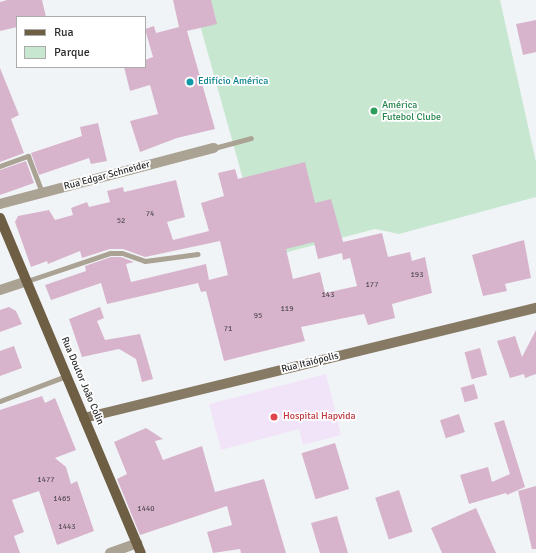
<!DOCTYPE html>
<meta charset="utf-8">
<style>
body{margin:0}
#map{position:relative;width:536px;height:553px;overflow:hidden;background:#f1f4f7;font-family:Signika,sans-serif}
div>[style]{position:absolute}
[style*='--x']{left:calc(var(--x)*1px);top:calc(var(--y)*1px);width:calc(var(--w)*1px);rotate:calc(var(--a)*1deg)}
.medical>*{inset:0;background:#f1e4f8}
.green>*{inset:0;background:#c7e7d1}
.building>*{inset:0;background:#d8b4cc;transform-origin:0 0}
.service>*{height:5px;margin:-2.5px;padding:0 2.5px;transform-origin:2.5px;border-radius:2.5px;background:#aaa293}
.minor>*{height:10px;margin:-5px;padding:0 5px;transform-origin:5px;border-radius:5px;background:#aaa293}
.secondary>*{height:10px;margin:-5px;padding:0 5px;transform-origin:5px;border-radius:5px;background:#877a65}
.primary>*{height:10px;margin:-5px;padding:0 5px;transform-origin:5px;border-radius:5px;background:#6e5e44}
.dots>*{width:11px;height:11px;translate:-50% -50%;box-sizing:border-box;border:2px solid #fff;border-radius:50%}
span{translate:-50% -50%;white-space:nowrap;text-align:center;line-height:1.15;-webkit-text-stroke:3.5px #fff;paint-order:stroke}
.number-label{font-size:8px;color:#574f56}
.number-label span{-webkit-text-stroke-width:0}
.culture-label{font-size:10px;color:#0d838f}
.left{translate:0 -50%;text-align:left}
.leisure-label{font-size:10px;color:#27864d}
.street-label{font-size:10px;color:#2c2d2e}
.health-label{font-size:10px;color:#be3a42}
.legend{position:absolute;left:16px;top:16px;width:130px;height:52px;box-sizing:border-box;background:#fff;border:1px solid #ababab;margin:0;padding:5px 7px;list-style:none;font-size:12px;color:#2c2d2e}
.legend li{display:flex;align-items:center;gap:8px;height:20px}
.legend b{width:20px;border:1px solid #ababab}
</style>
<div id="map">
<div class="medical">
<i style="clip-path:polygon(326px 374px,341px 435px,303px 445px,299px 429px,221px 450px,209px 404px)"></i>
</div>
<div class="green">
<i style="clip-path:polygon(193px 0,500px 0,536px 162px,536px 197px,399px 234px,375px 229px,265px 258px)"></i>
</div>
<div class="building">
<i style="clip-path:polygon(7px 0,42px 0,46px 17px,17px 17px,17px 27px,0 31px,0 2px)"></i>
<i style="clip-path:polygon(173px 0,211px 0,217px 24px,187px 31px,215px 129px,177px 138px,140px 152px,130px 121px,158px 114px,150px 85px,130px 91px,124px 67px,145px 67px,145px 60px,153px 57px,145px 29px,154px 26px,156px 33px,179px 27px)"></i>
<i style="clip-path:polygon(536px 20px,536px 52px,523px 55px,516px 24px)"></i>
<i style="clip-path:polygon(0 68px,19px 115px,11px 119px,24px 153px,0 162px)"></i>
<i style="clip-path:polygon(98px 123px,107px 161px,91px 164px,89px 158px,39px 175px,31px 153px,82px 136px,80px 127px)"></i>
<i style="clip-path:polygon(26px 161px,34px 183px,0 195px,0 170px)"></i>
<i style="clip-path:polygon(evenodd,305px 162px,315px 203px,331px 199px,343px 242px,382px 233px,388px 257px,410px 252px,412px 261px,425px 257px,432px 293px,392px 304px,395px 318px,368px 325px,364px 314px,301px 327px,305px 341px,224px 361px,206px 291px,201px 292px,198px 283px,107px 304px,101px 283px,51px 300px,45px 285px,86px 271px,85px 266px,111px 257px,121px 257px,134px 262px,126px 264px,131px 282px,206px 264px,209px 280px,228px 275px,220px 241px,145px 257px,123px 249px,110px 249px,82px 258px,80px 251px,48px 264px,47px 261px,31px 267px,15px 222px,18px 216px,49px 210px,55px 220px,73px 215px,71px 208px,87px 202px,89px 207px,110px 202px,107px 191px,123px 187px,124px 192px,176px 180px,185px 217px,167px 222px,173px 240px,209px 231px,201px 203px,224px 196px,218px 173px,235px 169px,238px 179px,305px 162px,314px 242px,318px 259px,342px 253px,343px 260px,350px 258px,357px 286px,325px 293px,320px 272px,293px 279px,286px 249px,314px 242px)"></i>
<i style="clip-path:polygon(524px 240px,531px 278px,505px 284px,507px 291px,483px 296px,472px 255px)"></i>
<i style="clip-path:polygon(9px 307px,16px 311px,22px 324px,0 332px,0 310px)"></i>
<i style="clip-path:polygon(100px 307px,104px 318px,97px 321px,105px 340px,140px 334px,153px 379px,142px 382px,136px 359px,119px 349px,82px 357px,69px 319px)"></i>
<i style="clip-path:polygon(536px 330px,536px 374px,525px 378px,524px 374px,510px 378px,497px 341px,515px 336px,522px 357px)"></i>
<i style="clip-path:polygon(14px 346px,22px 368px,0 376px,0 351px)"></i>
<i style="left:480px;top:348px;width:28px;height:16px;rotate:75deg"></i>
<i style="left:474px;top:384px;width:15px;height:14px;rotate:74deg"></i>
<i style="clip-path:polygon(42px 396px,45px 403px,55px 398px,76px 450px,55px 458px,66px 467px,71px 484px,77px 481px,94px 531px,57px 545px,39px 491px,12px 500px,24px 532px,14px 536px,20px 553px,0 553px,0 410px)"></i>
<i style="left:459px;top:414px;width:19px;height:20px;rotate:72deg"></i>
<i style="clip-path:polygon(504px 420px,525px 487px,507px 495px,506px 493px,469px 504px,460px 475px,488px 467px,492px 482px,510px 474px,494px 423px)"></i>
<i style="clip-path:polygon(146px 428px,163px 439px,155px 441px,163px 460px,202px 446px,215px 492px,264px 479px,286px 553px,241px 553px,240px 549px,213px 553px,207px 532px,232px 525px,227px 506px,140px 535px,117px 479px,127px 474px,114px 442px)"></i>
<i style="left:335px;top:443px;width:48px;height:35px;rotate:73deg"></i>
<i style="clip-path:polygon(536px 486px,536px 549px,532px 549px,518px 491px)"></i>
<i style="left:399px;top:490px;width:44px;height:25px;rotate:72deg"></i>
<i style="clip-path:polygon(476px 508px,496px 553px,442px 553px,431px 528px)"></i>
<i style="clip-path:polygon(337px 516px,348px 553px,320px 553px,311px 523px)"></i>
</div>
<div class="service">
<i style="--x:214;--y:148;--w:38;--a:-15"></i>
<i style="--x:0;--y:166;--w:30;--a:-20"></i>
<i style="--x:28;--y:156;--w:40;--a:69"></i>
<i style="--x:27;--y:281;--w:88;--a:-18.6"></i>
<i style="--x:110;--y:253;--w:12;--a:0"></i>
<i style="--x:122;--y:253;--w:24;--a:19"></i>
<i style="--x:145;--y:261;--w:53;--a:-7.5"></i>
<i style="--x:0;--y:401;--w:71;--a:-20.7"></i>
</div>
<div class="minor">
<i style="--x:0;--y:204;--w:221;--a:-14.7"></i>
<i style="--x:0;--y:290;--w:28;--a:-18"></i>
<i style="--x:110;--y:553;--w:29;--a:-20"></i>
</div>
<div class="secondary">
<i style="--x:84;--y:418;--w:465;--a:-13.7"></i>
</div>
<div class="primary">
<i style="--x:0;--y:218;--w:363;--a:67.2"></i>
</div>
<div class="dots">
<i style="left:190px;top:82px;background:#0f9aa8"></i>
<i style="left:374px;top:111px;background:#2e9e5b"></i>
<i style="left:274px;top:417px;background:#e0444e"></i>
</div>
<div class="number-label">
<span style="left:150px;top:214px">74</span>
<span style="left:121px;top:221px">52</span>
<span style="left:417px;top:275px">193</span>
<span style="left:372px;top:285px">177</span>
<span style="left:328px;top:295px">143</span>
<span style="left:287px;top:309px">119</span>
<span style="left:258px;top:316px">95</span>
<span style="left:228px;top:329px">71</span>
<span style="left:46px;top:480px">1477</span>
<span style="left:62px;top:499px">1465</span>
<span style="left:146px;top:509px">1440</span>
<span style="left:67px;top:527px">1443</span>
</div>
<div class="culture-label">
<span class="left" style="left:198px;top:82px">Edifício América</span>
</div>
<div class="leisure-label">
<span class="left" style="left:382px;top:111px">América<br>Futebol Clube</span>
</div>
<div class="street-label">
<span style="left:107px;top:176px;rotate:-15deg">Rua Edgar Schneider</span>
<span style="left:310px;top:363px;rotate:-14deg">Rua Itaiópolis</span>
<span style="left:82px;top:381px;rotate:67deg">Rua Doutor João Colin</span>
</div>
<div class="health-label">
<span class="left" style="left:283px;top:417px">Hospital Hapvida</span>
</div>
<ul class="legend">
<li><b style="height:5px;background:#6e5e44"></b>Rua</li>
<li><b style="height:11px;background:#c7e7d1"></b>Parque</li>
</ul>
</div>
